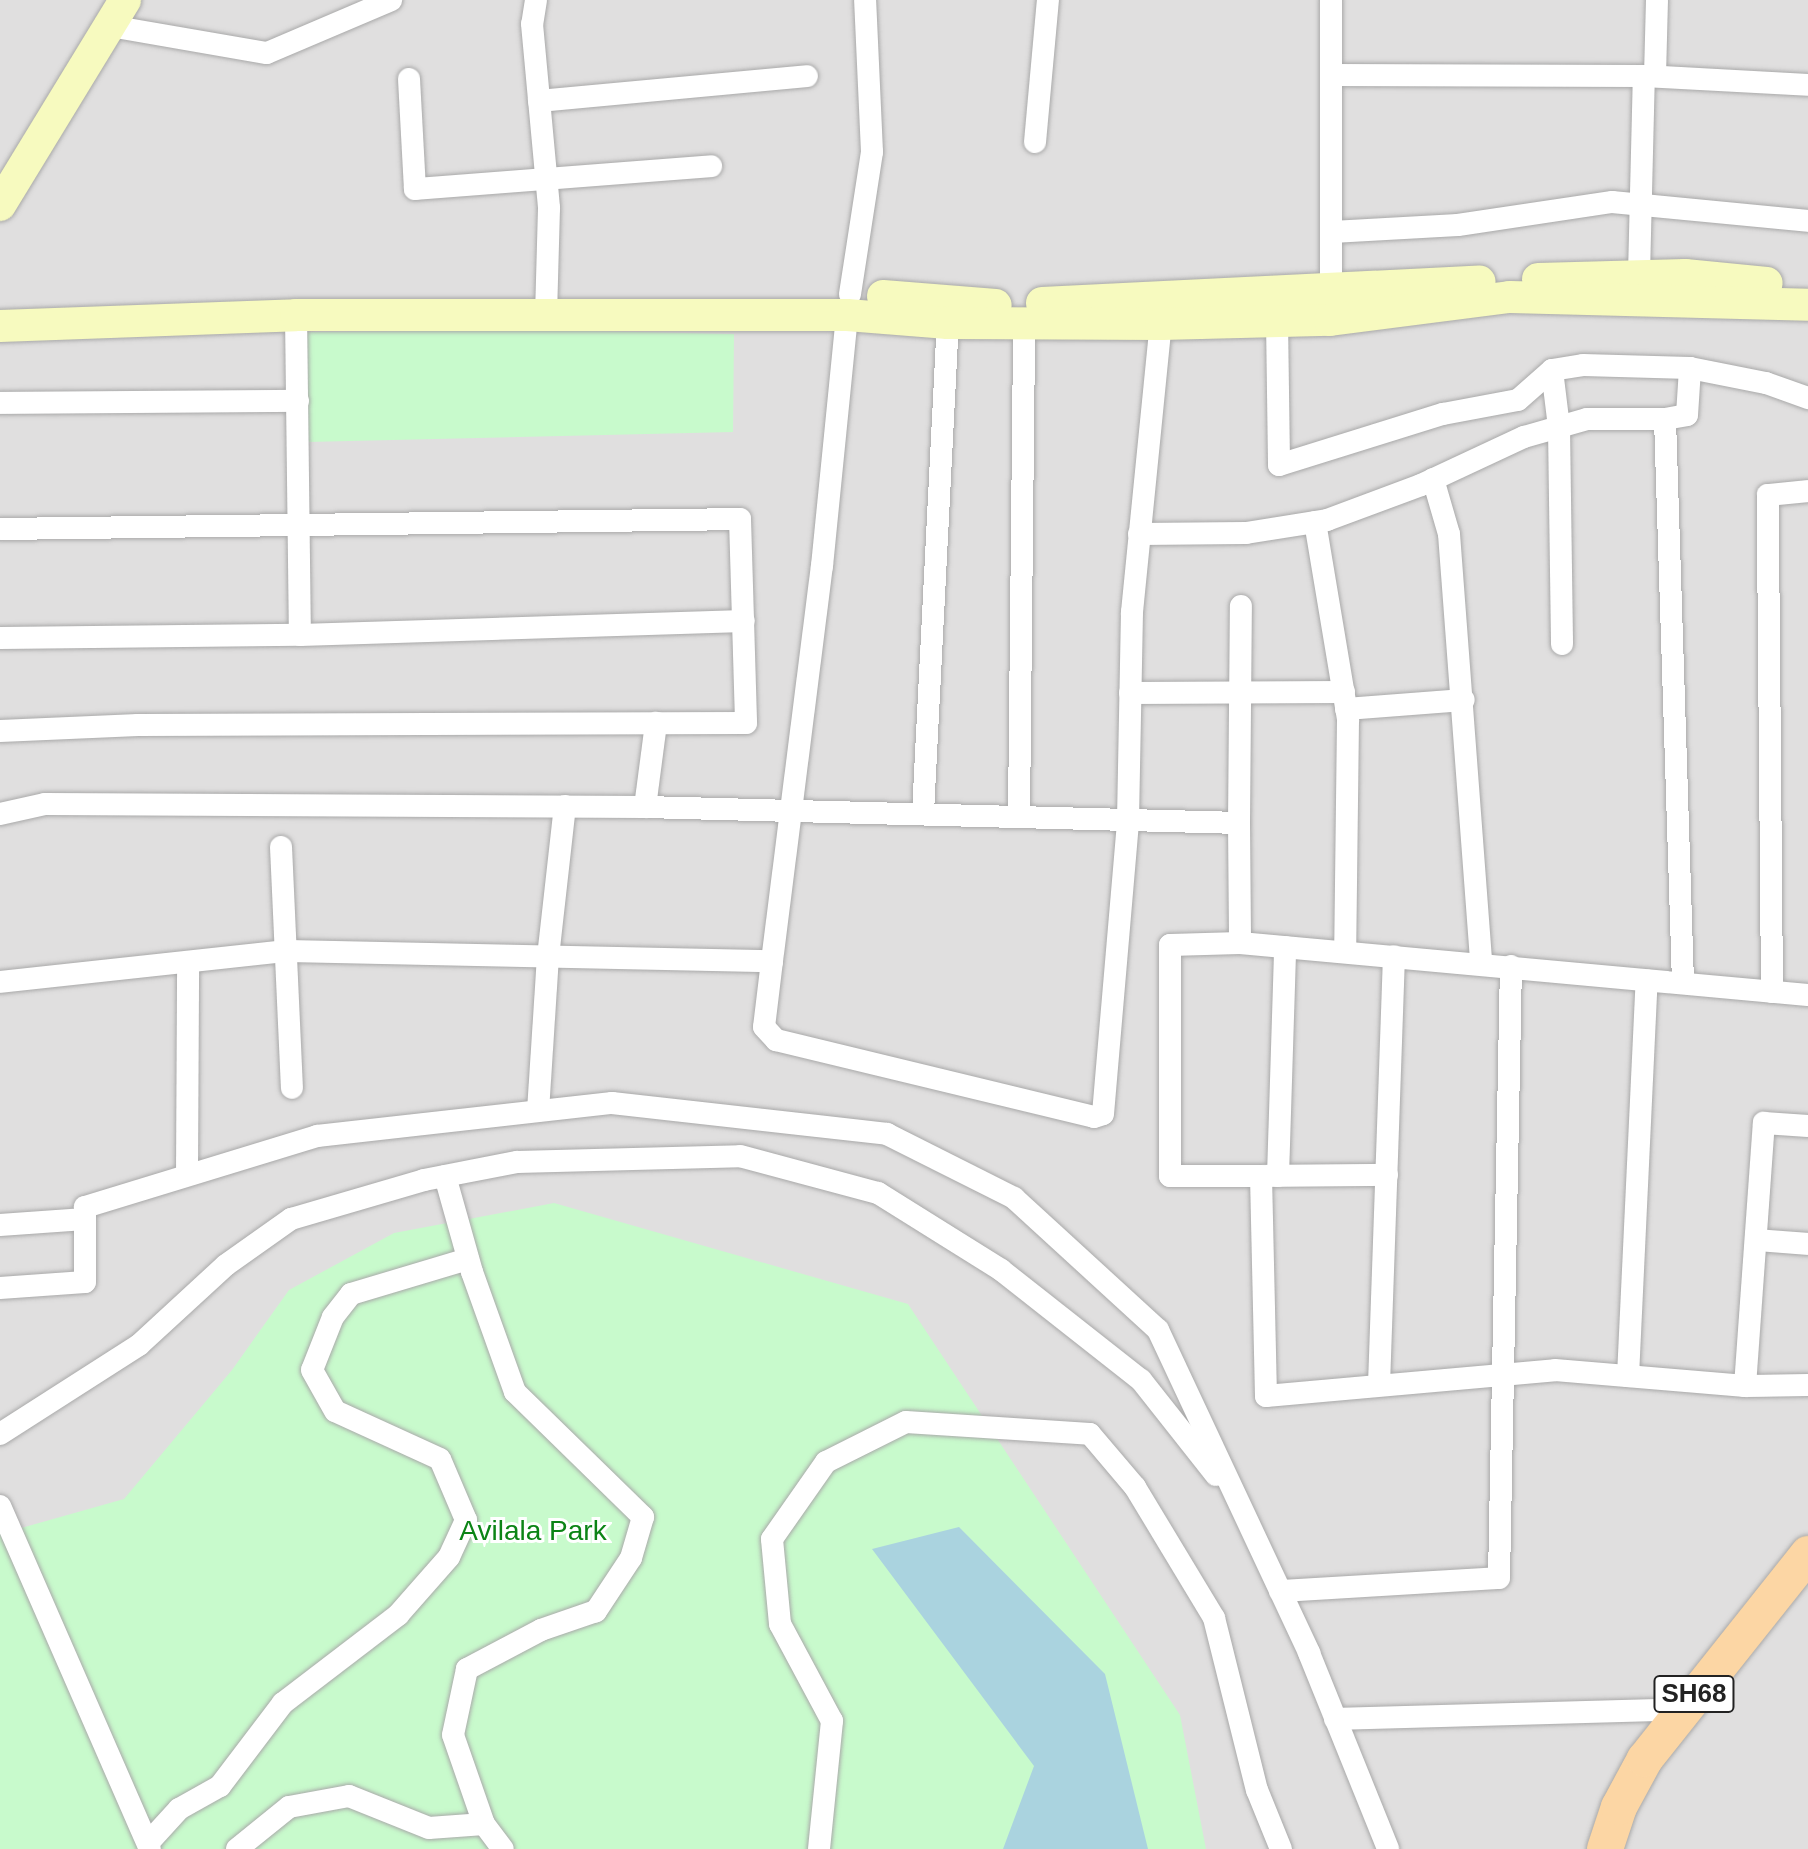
<!DOCTYPE html>
<style>
body{margin:0}
#map{position:relative;width:1808px;height:1849px;overflow:hidden;background:#f2efe9;font-family:Helvetica,sans-serif}
div>[style]{position:absolute}
[style*='--x']{left:calc(var(--x)*1px);top:calc(var(--y)*1px);width:calc(var(--w)*1px);rotate:calc(var(--a)*1deg)}
.residential>*{inset:0;background:#e0dfdf;transform-origin:0 0}
.park>*{inset:0;background:#c8facc}
.water>*{inset:0;background:#aad3df}
.roads{filter:drop-shadow(0 0 2px #a9a9a9) drop-shadow(0 0 2px #a9a9a9)}
.street>*{height:22px;margin:-11px;padding:0 11px;transform-origin:11px;border-radius:11px;background:#fff}
.secondary>*{height:32px;margin:-16px;padding:0 16px;transform-origin:16px;border-radius:16px;background:#f7fabf}
.primary>*{height:36px;margin:-18px;padding:0 18px;transform-origin:18px;border-radius:18px;background:#fcd6a4}
span{translate:-50% -50%;white-space:nowrap;text-align:center;line-height:1.15;-webkit-text-stroke:6px #fff;paint-order:stroke}
.shield-label span{padding:2px 6px;background:#fff;border:2px solid;border-radius:6px;-webkit-text-stroke-width:0}
.shield-label{font-size:26px;color:#222;font-weight:700}
.park-label{font-size:28px;color:#0c8416}
</style>
<div id="map">
<div class="residential">
<i style="left:0;top:0;width:1808px;height:1849px"></i>
</div>
<div class="park">
<i style="clip-path:polygon(538px 330px,734px 334px,733px 432px,307px 442px,306px 332px)"></i>
<i style="clip-path:polygon(554px 1203px,908px 1304px,1180px 1715px,1206px 1849px,0 1849px,0 1534px,124px 1499px,232px 1370px,289px 1290px,394px 1233px)"></i>
</div>
<div class="water">
<i style="clip-path:polygon(959px 1527px,1105px 1674px,1148px 1849px,1003px 1849px,1034px 1766px,872px 1549px)"></i>
</div>
<div class="roads">
<div class="street">
<i style="--x:536;--y:0;--w:24;--a:99"></i>
<i style="--x:532;--y:24;--w:185;--a:84.7"></i>
<i style="--x:549;--y:208;--w:109;--a:91.6"></i>
<i style="--x:110;--y:26;--w:159;--a:9.8"></i>
<i style="--x:267;--y:53;--w:135;--a:-23.1"></i>
<i style="--x:1331;--y:75;--w:313;--a:0.2"></i>
<i style="--x:1644;--y:76;--w:164;--a:3.1"></i>
<i style="--x:1655;--y:76;--w:76;--a:-88.5"></i>
<i style="--x:409;--y:79;--w:110;--a:86.9"></i>
<i style="--x:415;--y:189;--w:297;--a:-4.4"></i>
<i style="--x:539;--y:101;--w:269;--a:-5.3"></i>
<i style="--x:1035;--y:142;--w:143;--a:-84.8"></i>
<i style="--x:1332;--y:232;--w:126;--a:-3.2"></i>
<i style="--x:1458;--y:225;--w:156;--a:-8.5"></i>
<i style="--x:1612;--y:202;--w:197;--a:5.5"></i>
<i style="--x:1639;--y:275;--w:199;--a:-88.6"></i>
<i style="--x:850;--y:294;--w:144;--a:-81.2"></i>
<i style="--x:872;--y:152;--w:152;--a:-92.6"></i>
<i style="--x:1331;--y:302;--w:302;--a:-90"></i>
<i style="--x:296;--y:315;--w:320;--a:89.3"></i>
<i style="--x:1277;--y:320;--w:145;--a:89.2"></i>
<i style="--x:1279;--y:465;--w:172;--a:-17.3"></i>
<i style="--x:1443;--y:414;--w:76;--a:-10.6"></i>
<i style="--x:1518;--y:400;--w:45;--a:-41.4"></i>
<i style="--x:1552;--y:370;--w:31;--a:-9"></i>
<i style="--x:1583;--y:365;--w:107;--a:1.6"></i>
<i style="--x:1690;--y:368;--w:77;--a:11.2"></i>
<i style="--x:1766;--y:383;--w:45;--a:19.7"></i>
<i style="--x:1552;--y:370;--w:57;--a:83"></i>
<i style="--x:1559;--y:427;--w:217;--a:89.2"></i>
<i style="--x:0;--y:403;--w:298;--a:-0.4"></i>
<i style="--x:1665;--y:419;--w:22;--a:-10"></i>
<i style="--x:1687;--y:415;--w:47;--a:-86.3"></i>
<i style="--x:1433;--y:479;--w:57;--a:73.8"></i>
<i style="--x:1449;--y:534;--w:431;--a:85.7"></i>
<i style="--x:1315;--y:522;--w:201;--a:80.5"></i>
<i style="--x:1348;--y:720;--w:232;--a:90.7"></i>
<i style="--x:0;--y:529;--w:740;--a:-0.77"></i>
<i style="--x:740;--y:519;--w:204;--a:88.3"></i>
<i style="--x:746;--y:723;--w:608;--a:179.81"></i>
<i style="--x:138;--y:725;--w:138;--a:177.5"></i>
<i style="--x:1139;--y:534;--w:107;--a:-0.5"></i>
<i style="--x:1246;--y:533;--w:82;--a:-9.1"></i>
<i style="--x:1327;--y:520;--w:100;--a:-20.4"></i>
<i style="--x:1421;--y:485;--w:114;--a:-25"></i>
<i style="--x:1524;--y:437;--w:66;--a:-15.9"></i>
<i style="--x:1587;--y:419;--w:78;--a:0"></i>
<i style="--x:1665;--y:419;--w:564;--a:88.17"></i>
<i style="--x:0;--y:638;--w:300;--a:-0.6"></i>
<i style="--x:300;--y:635;--w:444;--a:-1.8"></i>
<i style="--x:1130;--y:693;--w:214;--a:-0.3"></i>
<i style="--x:1346;--y:709;--w:118;--a:-4.4"></i>
<i style="--x:645;--y:807;--w:594;--a:1.54"></i>
<i style="--x:1239;--y:823;--w:120;--a:89.5"></i>
<i style="--x:1240;--y:943;--w:570;--a:5.23"></i>
<i style="--x:923;--y:813;--w:491;--a:-87.1"></i>
<i style="--x:0;--y:814;--w:46;--a:-12.5"></i>
<i style="--x:45;--y:804;--w:600;--a:0.29"></i>
<i style="--x:645;--y:807;--w:85;--a:-82.5"></i>
<i style="--x:1019;--y:816;--w:493;--a:-89.4"></i>
<i style="--x:1239;--y:823;--w:217;--a:-89.5"></i>
<i style="--x:281;--y:847;--w:241;--a:87.4"></i>
<i style="--x:1240;--y:943;--w:70;--a:178.4"></i>
<i style="--x:1170;--y:945;--w:231;--a:90"></i>
<i style="--x:1170;--y:1176;--w:91;--a:0"></i>
<i style="--x:1261;--y:1176;--w:220;--a:88.7"></i>
<i style="--x:1266;--y:1396;--w:290;--a:-5.1"></i>
<i style="--x:1555;--y:1370;--w:191;--a:4.8"></i>
<i style="--x:1745;--y:1386;--w:63;--a:-0.9"></i>
<i style="--x:772;--y:961;--w:66;--a:96.9"></i>
<i style="--x:764;--y:1027;--w:18;--a:47"></i>
<i style="--x:776;--y:1040;--w:327;--a:13.6"></i>
<i style="--x:1094;--y:1117;--w:9;--a:-18"></i>
<i style="--x:1103;--y:1114;--w:295;--a:-85.1"></i>
<i style="--x:1128;--y:820;--w:208;--a:-88.9"></i>
<i style="--x:1132;--y:612;--w:289;--a:-84.3"></i>
<i style="--x:0;--y:982;--w:289;--a:-6.2"></i>
<i style="--x:287;--y:951;--w:485;--a:1.2"></i>
<i style="--x:772;--y:961;--w:398;--a:-82.8"></i>
<i style="--x:822;--y:566;--w:252;--a:-84.3"></i>
<i style="--x:1772;--y:992;--w:497;--a:-90.5"></i>
<i style="--x:1768;--y:495;--w:40;--a:-5.7"></i>
<i style="--x:538;--y:1111;--w:154;--a:-86.3"></i>
<i style="--x:548;--y:957;--w:152;--a:-83.6"></i>
<i style="--x:187;--y:1175;--w:213;--a:-89.7"></i>
<i style="--x:445;--y:1176;--w:100;--a:74.3"></i>
<i style="--x:472;--y:1272;--w:127;--a:70.3"></i>
<i style="--x:515;--y:1392;--w:179;--a:44.3"></i>
<i style="--x:643;--y:1517;--w:43;--a:106.3"></i>
<i style="--x:631;--y:1558;--w:64;--a:123.4"></i>
<i style="--x:596;--y:1611;--w:58;--a:160.9"></i>
<i style="--x:541;--y:1630;--w:84;--a:152.2"></i>
<i style="--x:467;--y:1669;--w:67;--a:102"></i>
<i style="--x:453;--y:1735;--w:94;--a:70.8"></i>
<i style="--x:1266;--y:1176;--w:121;--a:-0.5"></i>
<i style="--x:1278;--y:1176;--w:229;--a:-88.2"></i>
<i style="--x:0;--y:1225;--w:85;--a:-4"></i>
<i style="--x:1756;--y:1240;--w:52;--a:4.4"></i>
<i style="--x:0;--y:1288;--w:85;--a:-4"></i>
<i style="--x:85;--y:1282;--w:75;--a:-90"></i>
<i style="--x:85;--y:1207;--w:243;--a:-17"></i>
<i style="--x:317;--y:1136;--w:297;--a:-6.4"></i>
<i style="--x:612;--y:1103;--w:277;--a:6.4"></i>
<i style="--x:887;--y:1134;--w:142;--a:26.7"></i>
<i style="--x:1014;--y:1198;--w:195;--a:42.5"></i>
<i style="--x:1158;--y:1330;--w:357;--a:64.9"></i>
<i style="--x:1309;--y:1653;--w:211;--a:68"></i>
<i style="--x:1628;--y:1376;--w:396;--a:-87.3"></i>
<i style="--x:1379;--y:1385;--w:429;--a:-88"></i>
<i style="--x:1745;--y:1386;--w:264;--a:-85.9"></i>
<i style="--x:1764;--y:1123;--w:44;--a:3.9"></i>
<i style="--x:0;--y:1434;--w:165;--a:-32.6"></i>
<i style="--x:139;--y:1345;--w:118;--a:-42.6"></i>
<i style="--x:226;--y:1265;--w:80;--a:-35.3"></i>
<i style="--x:291;--y:1219;--w:139;--a:-16.3"></i>
<i style="--x:424;--y:1180;--w:95;--a:-11"></i>
<i style="--x:517;--y:1162;--w:223;--a:-1.5"></i>
<i style="--x:740;--y:1156;--w:143;--a:15"></i>
<i style="--x:878;--y:1193;--w:145;--a:32"></i>
<i style="--x:1001;--y:1270;--w:178;--a:38.2"></i>
<i style="--x:1141;--y:1380;--w:121;--a:51.7"></i>
<i style="--x:0;--y:1506;--w:374;--a:66.4"></i>
<i style="--x:1280;--y:1591;--w:219;--a:-3.4"></i>
<i style="--x:1499;--y:1578;--w:612;--a:-88.88"></i>
<i style="--x:1335;--y:1719;--w:348;--a:-1.6"></i>
<i style="--x:148;--y:1843;--w:46;--a:-47.6"></i>
<i style="--x:179;--y:1809;--w:47;--a:-29.3"></i>
<i style="--x:220;--y:1786;--w:104;--a:-52.8"></i>
<i style="--x:283;--y:1703;--w:145;--a:-37.4"></i>
<i style="--x:398;--y:1615;--w:77;--a:-48.7"></i>
<i style="--x:449;--y:1557;--w:41;--a:-65.3"></i>
<i style="--x:466;--y:1520;--w:66;--a:-113.1"></i>
<i style="--x:440;--y:1459;--w:115;--a:-155.4"></i>
<i style="--x:335;--y:1411;--w:47;--a:-119.3"></i>
<i style="--x:312;--y:1370;--w:57;--a:-68.4"></i>
<i style="--x:333;--y:1317;--w:29;--a:-52"></i>
<i style="--x:351;--y:1294;--w:122;--a:-16.7"></i>
<i style="--x:237;--y:1849;--w:67;--a:-38.9"></i>
<i style="--x:289;--y:1807;--w:61;--a:-10.4"></i>
<i style="--x:349;--y:1796;--w:86;--a:21.8"></i>
<i style="--x:429;--y:1828;--w:55;--a:-4.2"></i>
<i style="--x:484;--y:1824;--w:31;--a:53"></i>
<i style="--x:819;--y:1849;--w:129;--a:-84.2"></i>
<i style="--x:832;--y:1721;--w:110;--a:-118.2"></i>
<i style="--x:780;--y:1624;--w:85;--a:-95.4"></i>
<i style="--x:772;--y:1539;--w:94;--a:-55"></i>
<i style="--x:826;--y:1462;--w:89;--a:-26.6"></i>
<i style="--x:906;--y:1422;--w:184;--a:3.7"></i>
<i style="--x:1090;--y:1434;--w:70;--a:49.7"></i>
<i style="--x:1135;--y:1487;--w:153;--a:58.9"></i>
<i style="--x:1214;--y:1618;--w:177;--a:76"></i>
<i style="--x:1257;--y:1790;--w:64;--a:67.9"></i>
</div>
<div class="secondary">
<i style="--x:0;--y:205;--w:240;--a:-58.6"></i>
<i style="--x:1538;--y:279;--w:147;--a:-1.6"></i>
<i style="--x:1685;--y:275;--w:82;--a:5.6"></i>
<i style="--x:883;--y:296;--w:113;--a:4.6"></i>
<i style="--x:1042;--y:303;--w:438;--a:-2.8"></i>
<i style="--x:0;--y:326;--w:296;--a:-2.1"></i>
<i style="--x:296;--y:315;--w:551;--a:0"></i>
<i style="--x:847;--y:315;--w:101;--a:4.5"></i>
<i style="--x:948;--y:323;--w:213;--a:0.3"></i>
<i style="--x:1161;--y:324;--w:169;--a:-1.4"></i>
<i style="--x:1330;--y:320;--w:181;--a:-7.3"></i>
<i style="--x:1510;--y:297;--w:298;--a:1.5"></i>
</div>
<div class="primary">
<i style="--x:1605;--y:1849;--w:44;--a:-71.6"></i>
<i style="--x:1619;--y:1807;--w:55;--a:-61.6"></i>
<i style="--x:1645;--y:1759;--w:262;--a:-51.5"></i>
</div>
</div>
<div class="shield-label">
<span style="left:1694px;top:1694px">SH68</span>
</div>
<div class="park-label">
<span style="left:533px;top:1531px">Avilala Park</span>
</div>
</div>
